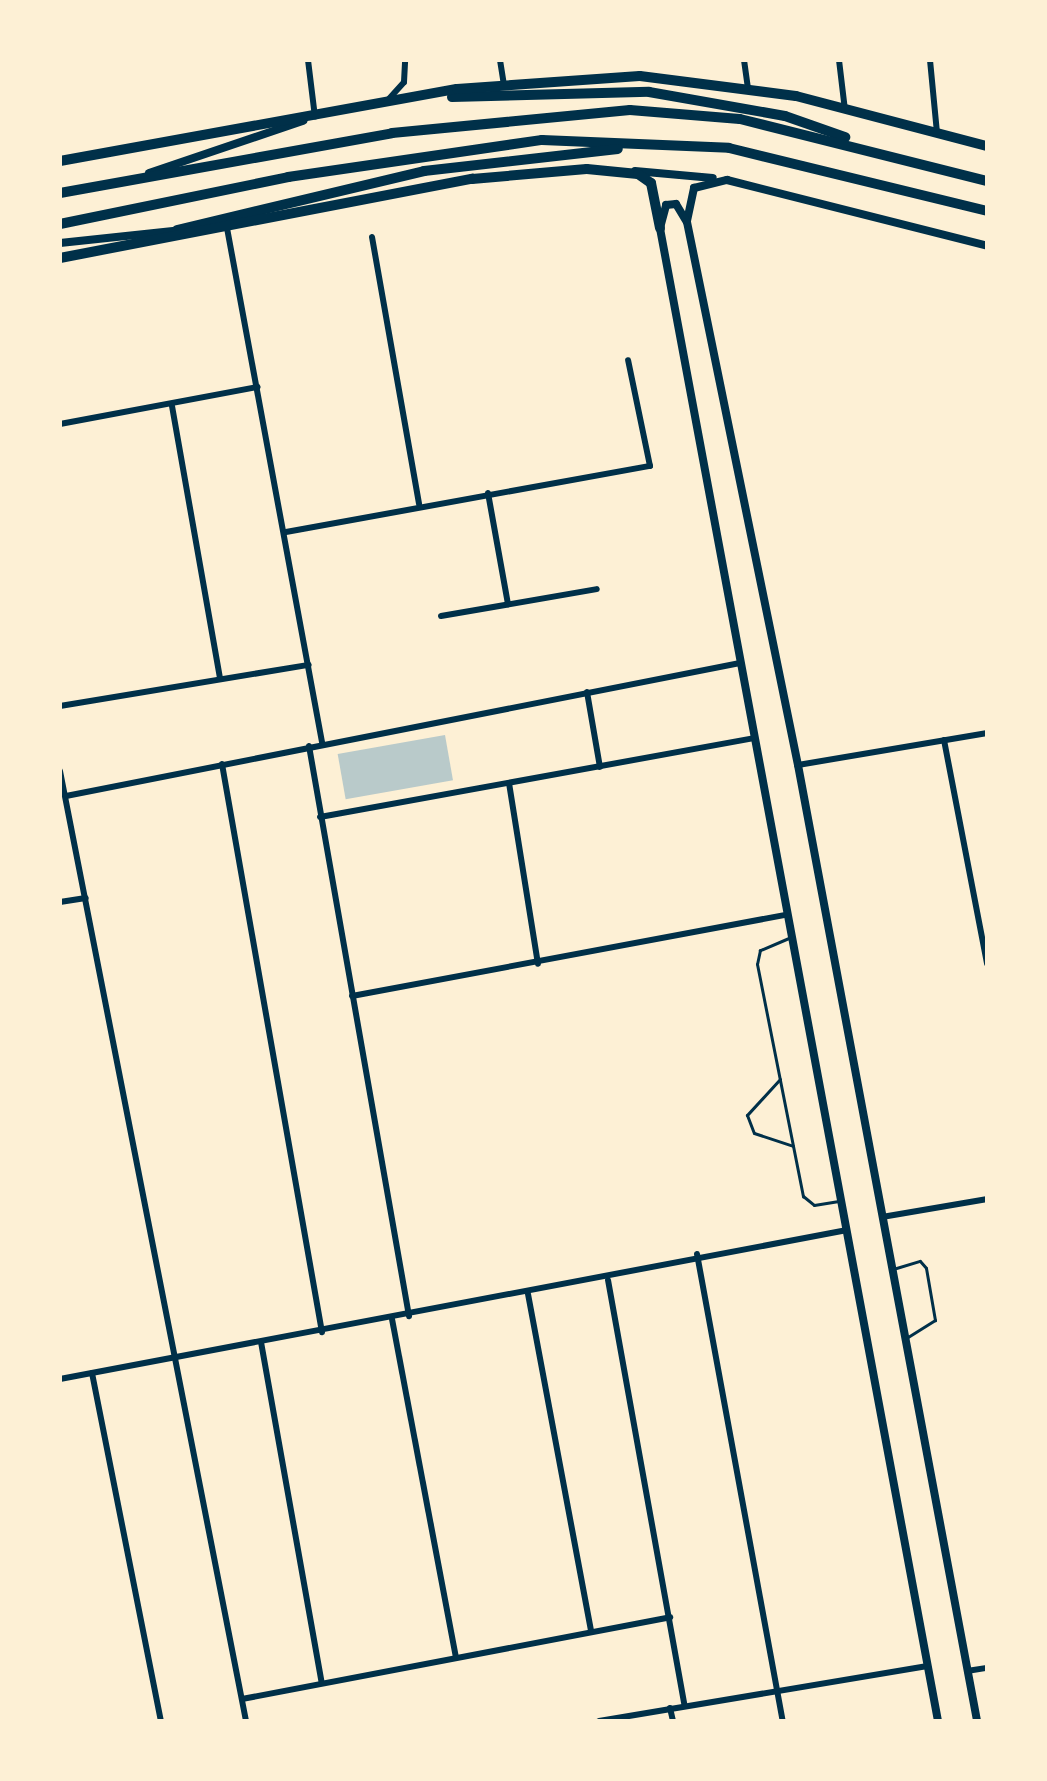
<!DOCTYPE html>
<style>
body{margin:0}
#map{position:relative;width:1047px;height:1781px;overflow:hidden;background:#fdf0d5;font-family:"PT Sans Narrow",sans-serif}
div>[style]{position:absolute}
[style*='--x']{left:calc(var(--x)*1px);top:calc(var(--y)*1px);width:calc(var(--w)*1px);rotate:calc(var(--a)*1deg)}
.green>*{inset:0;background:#b9caca;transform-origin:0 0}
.service>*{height:3px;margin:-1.5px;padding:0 1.5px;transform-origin:1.5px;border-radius:1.5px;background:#003049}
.minor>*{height:6px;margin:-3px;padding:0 3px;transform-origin:3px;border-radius:3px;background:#003049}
.tertiary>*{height:8px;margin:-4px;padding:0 4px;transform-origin:4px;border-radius:4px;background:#003049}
.primary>*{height:10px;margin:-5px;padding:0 5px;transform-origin:5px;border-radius:5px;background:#003049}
span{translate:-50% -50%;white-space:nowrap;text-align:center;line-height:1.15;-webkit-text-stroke:6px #fdf0d5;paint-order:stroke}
.frame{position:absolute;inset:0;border:62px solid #fdf0d5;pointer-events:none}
</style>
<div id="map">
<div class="green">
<i style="left:445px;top:735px;width:46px;height:109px;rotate:80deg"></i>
</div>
<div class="service">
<i style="--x:791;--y:937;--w:34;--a:157"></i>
<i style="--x:760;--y:950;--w:14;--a:102"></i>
<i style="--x:757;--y:964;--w:237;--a:78.8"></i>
<i style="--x:803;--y:1196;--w:14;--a:39"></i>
<i style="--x:814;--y:1205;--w:25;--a:-9"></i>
<i style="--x:780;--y:1079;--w:49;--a:132.5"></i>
<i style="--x:747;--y:1115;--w:19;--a:69"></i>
<i style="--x:754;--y:1133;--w:41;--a:18.4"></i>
<i style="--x:893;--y:1269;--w:28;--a:-17"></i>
<i style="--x:920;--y:1261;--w:9;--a:49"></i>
<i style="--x:926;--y:1268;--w:53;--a:80.2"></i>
<i style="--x:935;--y:1320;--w:32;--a:148"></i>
</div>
<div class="minor">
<i style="--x:308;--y:60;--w:57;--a:83"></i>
<i style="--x:500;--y:60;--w:24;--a:81"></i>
<i style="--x:744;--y:60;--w:29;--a:82"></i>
<i style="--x:839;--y:60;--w:50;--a:83.2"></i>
<i style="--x:930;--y:60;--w:73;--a:84.5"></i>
<i style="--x:387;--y:101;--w:25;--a:-48"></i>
<i style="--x:404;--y:82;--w:22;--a:-87"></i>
<i style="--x:227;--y:228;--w:523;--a:79.53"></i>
<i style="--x:372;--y:237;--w:271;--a:80"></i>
<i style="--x:172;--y:406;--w:277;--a:80"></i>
<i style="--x:60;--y:424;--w:201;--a:-10.6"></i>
<i style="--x:488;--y:493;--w:113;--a:79.8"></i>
<i style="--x:286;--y:532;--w:370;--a:-10.3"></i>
<i style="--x:650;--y:466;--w:108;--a:-101.7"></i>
<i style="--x:441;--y:616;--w:158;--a:-9.8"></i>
<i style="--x:587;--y:692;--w:76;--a:80.2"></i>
<i style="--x:60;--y:706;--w:252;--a:-9.4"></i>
<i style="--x:944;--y:740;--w:228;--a:79.1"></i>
<i style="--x:309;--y:746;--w:579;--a:80.05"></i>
<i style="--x:222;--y:764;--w:577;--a:80.02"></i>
<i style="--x:798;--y:765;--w:192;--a:-9.6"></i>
<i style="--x:60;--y:771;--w:968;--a:78.92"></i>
<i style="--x:509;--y:783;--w:183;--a:80.9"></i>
<i style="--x:66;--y:796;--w:687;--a:-11.16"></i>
<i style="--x:320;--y:817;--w:441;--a:-10.3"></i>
<i style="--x:60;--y:902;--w:26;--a:-9"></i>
<i style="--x:352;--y:996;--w:441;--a:-10.6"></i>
<i style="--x:882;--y:1217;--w:107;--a:-9.7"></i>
<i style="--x:697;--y:1254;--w:475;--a:79.6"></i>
<i style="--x:608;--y:1280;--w:430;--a:79.8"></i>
<i style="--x:528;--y:1294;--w:342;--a:79.4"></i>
<i style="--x:392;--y:1319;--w:344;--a:79.3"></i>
<i style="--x:261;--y:1342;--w:346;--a:79.9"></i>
<i style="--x:92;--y:1373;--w:355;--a:78.8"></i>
<i style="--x:60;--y:1379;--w:801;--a:-10.72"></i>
<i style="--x:967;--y:1671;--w:20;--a:-9"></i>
<i style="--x:242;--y:1699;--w:436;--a:-10.8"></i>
<i style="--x:670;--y:1708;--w:13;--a:77"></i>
<i style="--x:599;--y:1721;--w:333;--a:-9.5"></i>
</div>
<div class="tertiary">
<i style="--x:635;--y:171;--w:78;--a:5.1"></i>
<i style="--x:149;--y:173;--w:163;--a:-18.7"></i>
<i style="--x:687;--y:221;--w:34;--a:-78"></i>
<i style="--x:694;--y:188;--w:34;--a:-14"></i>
<i style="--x:727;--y:180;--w:268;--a:14.2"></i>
<i style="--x:60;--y:243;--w:123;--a:-6.1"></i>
<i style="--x:938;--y:1721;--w:1519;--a:-100.55"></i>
<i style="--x:660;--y:228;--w:24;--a:-75"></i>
<i style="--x:666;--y:205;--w:10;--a:-6"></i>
<i style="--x:676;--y:204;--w:21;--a:59"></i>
<i style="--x:687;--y:222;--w:554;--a:78.45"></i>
<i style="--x:798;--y:765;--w:973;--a:79.39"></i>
</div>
<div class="primary">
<i style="--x:452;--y:97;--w:197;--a:-1.5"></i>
<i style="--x:649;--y:92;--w:138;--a:10"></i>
<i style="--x:785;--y:116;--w:64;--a:19.3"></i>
<i style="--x:60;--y:161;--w:403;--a:-10.3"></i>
<i style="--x:457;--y:89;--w:183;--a:-4.1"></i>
<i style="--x:640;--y:76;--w:157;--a:7.3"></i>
<i style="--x:796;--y:96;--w:197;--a:14.7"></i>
<i style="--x:60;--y:193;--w:337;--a:-10.2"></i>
<i style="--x:392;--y:133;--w:239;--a:-5.5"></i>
<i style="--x:630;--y:110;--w:110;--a:4.7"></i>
<i style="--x:740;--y:119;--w:255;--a:14.1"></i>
<i style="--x:60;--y:224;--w:233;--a:-11.6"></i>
<i style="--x:288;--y:177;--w:257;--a:-8.3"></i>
<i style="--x:542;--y:140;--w:187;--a:2.4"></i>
<i style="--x:729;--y:148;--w:266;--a:13.7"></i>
<i style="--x:177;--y:230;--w:254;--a:-13.4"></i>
<i style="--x:424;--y:171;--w:195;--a:-6.5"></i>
<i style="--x:60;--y:258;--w:420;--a:-10.9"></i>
<i style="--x:472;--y:179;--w:115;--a:-5"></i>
<i style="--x:587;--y:169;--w:51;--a:5.6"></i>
<i style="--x:638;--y:174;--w:16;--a:35"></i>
<i style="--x:651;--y:183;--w:46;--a:78.7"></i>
</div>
<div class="frame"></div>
</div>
